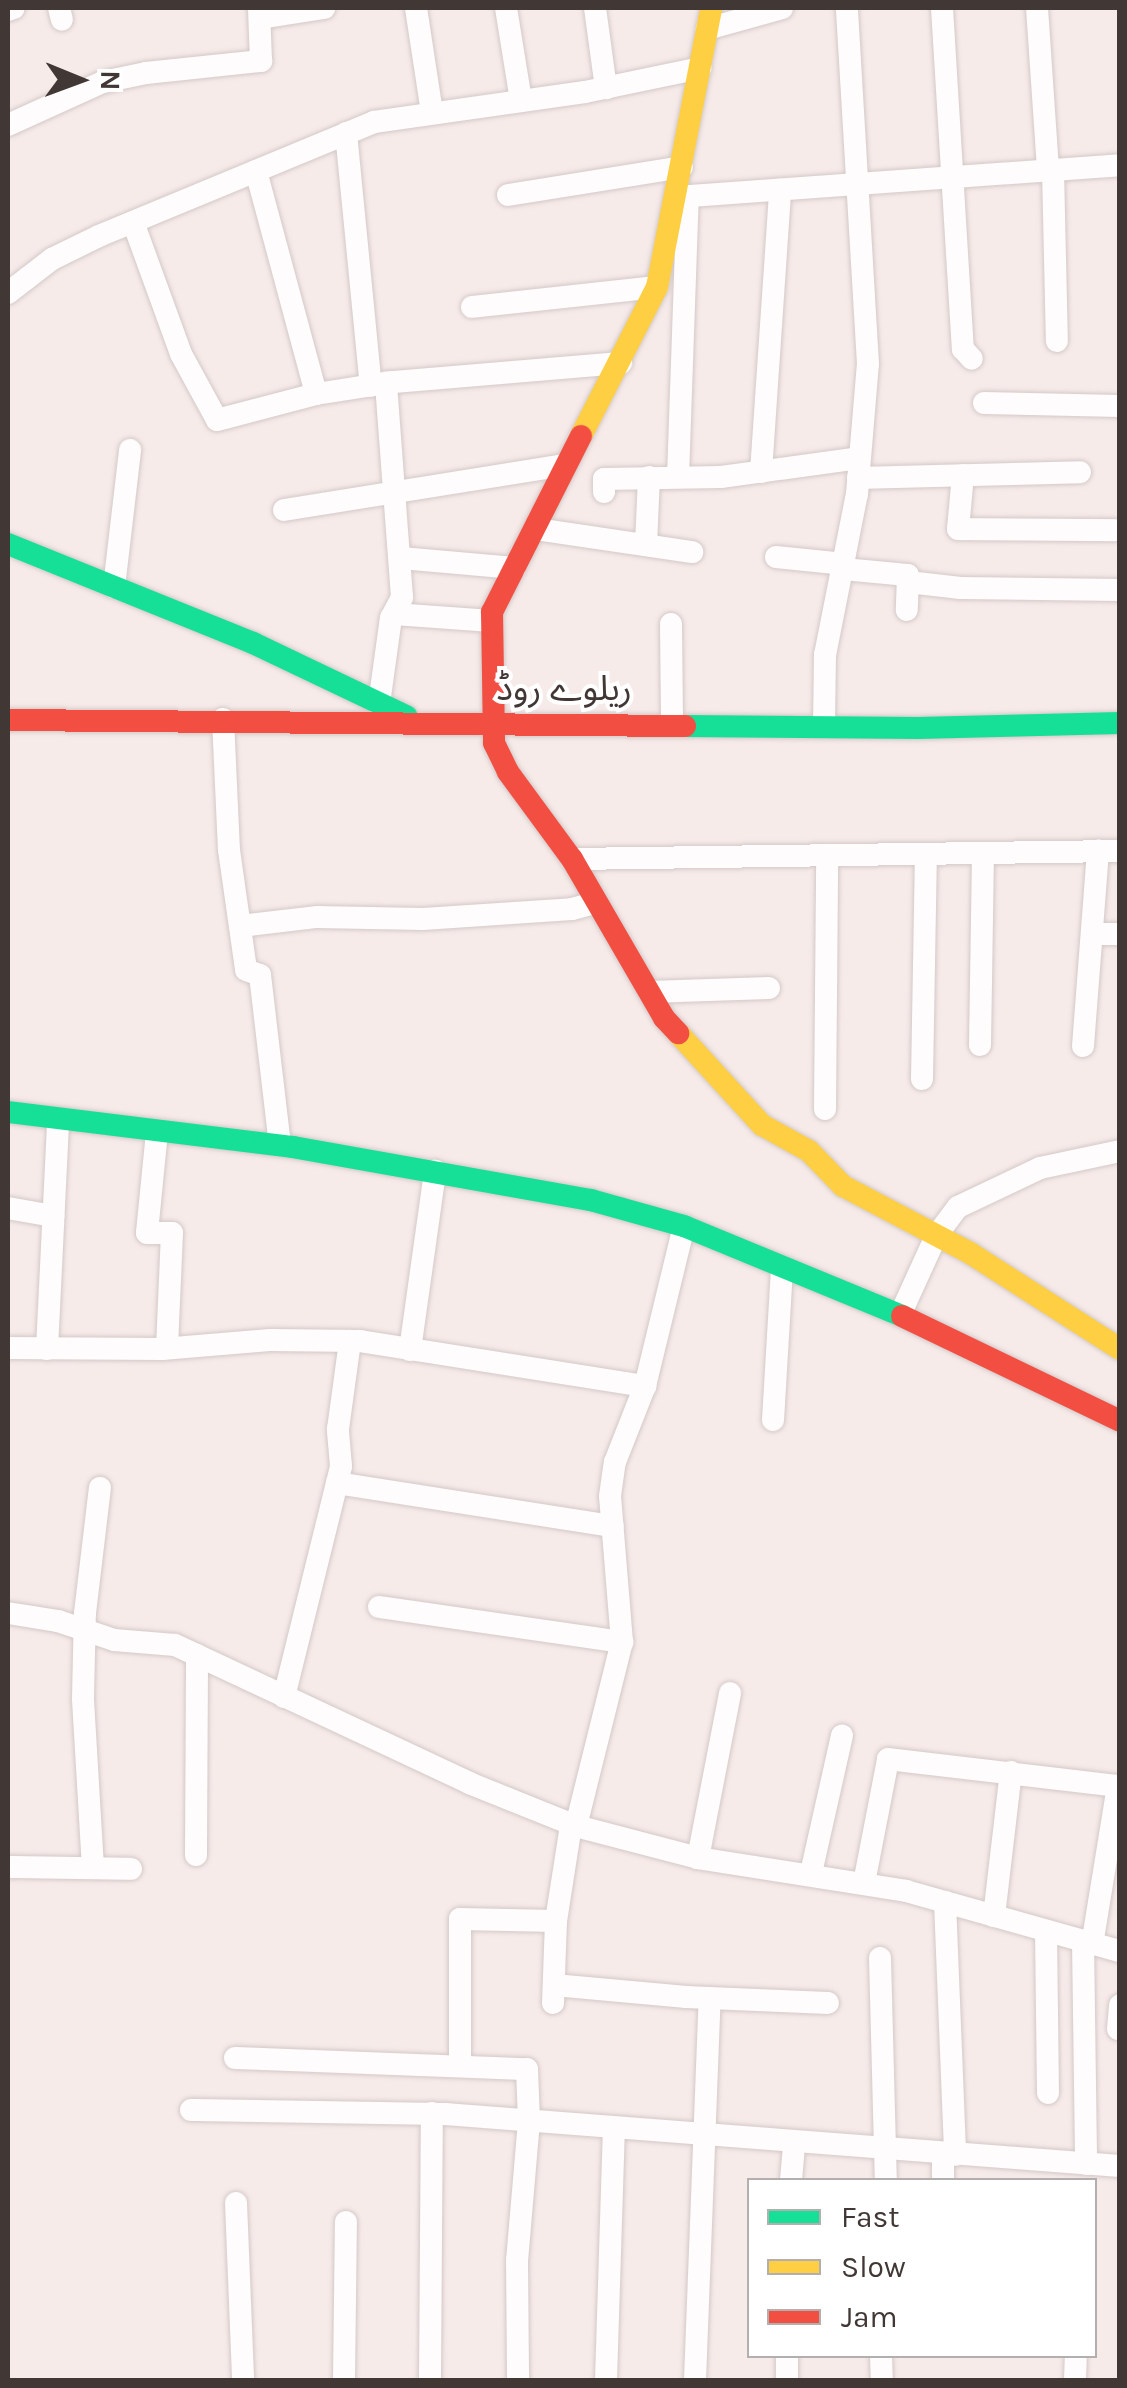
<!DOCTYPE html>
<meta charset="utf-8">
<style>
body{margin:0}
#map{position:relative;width:1127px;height:2388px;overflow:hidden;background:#f7ebea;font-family:Karla,"Noto Sans Arabic",sans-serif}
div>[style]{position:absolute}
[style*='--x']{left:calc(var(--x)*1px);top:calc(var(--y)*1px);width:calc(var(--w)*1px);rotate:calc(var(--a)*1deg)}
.roads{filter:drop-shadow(0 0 2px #d3c9c7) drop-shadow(0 0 2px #d3c9c7)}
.street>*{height:22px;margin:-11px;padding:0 11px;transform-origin:11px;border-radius:11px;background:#fefcfc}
.fast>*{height:22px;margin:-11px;padding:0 11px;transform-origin:11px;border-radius:11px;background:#16e098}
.slow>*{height:22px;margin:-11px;padding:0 11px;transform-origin:11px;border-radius:11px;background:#ffcf43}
.jam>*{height:22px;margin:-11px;padding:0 11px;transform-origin:11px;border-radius:11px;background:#f24e42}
span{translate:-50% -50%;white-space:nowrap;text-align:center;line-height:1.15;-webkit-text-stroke:8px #fff;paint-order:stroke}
.street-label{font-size:35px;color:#413735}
.frame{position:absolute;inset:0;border:10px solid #413735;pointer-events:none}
.legend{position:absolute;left:747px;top:2178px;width:350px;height:180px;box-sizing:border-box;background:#fff;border:2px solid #b3afae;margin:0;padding:12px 18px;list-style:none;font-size:30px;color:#413735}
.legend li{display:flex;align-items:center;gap:20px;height:50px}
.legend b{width:50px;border:2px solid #b3afae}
.north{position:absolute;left:30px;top:30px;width:100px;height:100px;-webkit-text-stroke:8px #fff;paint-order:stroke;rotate:91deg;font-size:28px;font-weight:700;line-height:40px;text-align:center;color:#413735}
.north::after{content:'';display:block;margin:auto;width:35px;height:45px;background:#413735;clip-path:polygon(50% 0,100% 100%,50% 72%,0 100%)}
</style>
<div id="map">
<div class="roads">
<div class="street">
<i style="--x:59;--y:8;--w:12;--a:76"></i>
<i style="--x:416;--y:8;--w:106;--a:81.3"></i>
<i style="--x:506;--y:8;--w:94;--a:80.8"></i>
<i style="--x:595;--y:8;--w:81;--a:82.2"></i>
<i style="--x:942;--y:8;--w:342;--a:86.5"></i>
<i style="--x:963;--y:349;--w:13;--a:48"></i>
<i style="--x:1037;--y:8;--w:162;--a:86.1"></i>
<i style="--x:8;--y:10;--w:6;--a:-18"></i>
<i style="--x:260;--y:18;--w:65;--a:-8.9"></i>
<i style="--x:707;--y:29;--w:78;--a:-15.6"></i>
<i style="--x:8;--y:125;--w:104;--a:-24.4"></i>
<i style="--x:103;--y:82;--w:44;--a:-11.8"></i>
<i style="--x:146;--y:73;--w:116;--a:-6"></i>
<i style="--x:261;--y:61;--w:53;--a:-92.2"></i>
<i style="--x:346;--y:133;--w:254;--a:84.4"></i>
<i style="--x:1053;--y:170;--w:171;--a:88.7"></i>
<i style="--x:256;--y:171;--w:231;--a:74.9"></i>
<i style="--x:508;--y:195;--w:176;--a:-9.1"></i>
<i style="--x:676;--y:197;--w:445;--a:-4.1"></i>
<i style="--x:133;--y:222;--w:140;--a:70"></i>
<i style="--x:181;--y:354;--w:75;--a:61.4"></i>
<i style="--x:217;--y:420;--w:102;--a:-14.7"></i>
<i style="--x:316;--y:394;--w:78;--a:-8.9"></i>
<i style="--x:393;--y:382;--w:229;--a:-4.8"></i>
<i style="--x:8;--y:293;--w:56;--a:-37.7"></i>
<i style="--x:52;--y:259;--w:52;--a:-26.1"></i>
<i style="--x:99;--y:236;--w:298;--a:-22.5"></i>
<i style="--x:374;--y:122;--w:213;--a:-8.1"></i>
<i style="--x:585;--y:92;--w:118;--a:-11.7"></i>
<i style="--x:472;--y:307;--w:186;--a:-6.2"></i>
<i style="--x:984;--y:403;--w:136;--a:1.3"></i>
<i style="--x:761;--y:472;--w:283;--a:-86.1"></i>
<i style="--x:963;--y:475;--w:54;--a:95.3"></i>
<i style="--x:958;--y:529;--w:157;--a:0.4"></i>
<i style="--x:678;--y:477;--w:280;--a:-88"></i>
<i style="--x:858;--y:478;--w:222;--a:-1.5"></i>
<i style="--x:604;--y:492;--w:13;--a:-90"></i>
<i style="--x:604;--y:479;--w:117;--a:-1"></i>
<i style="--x:721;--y:477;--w:139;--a:-7.8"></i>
<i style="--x:284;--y:510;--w:285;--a:-9.1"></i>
<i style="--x:536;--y:529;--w:158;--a:8.4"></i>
<i style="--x:646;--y:545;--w:68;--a:-87.5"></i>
<i style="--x:776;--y:557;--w:69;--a:5.8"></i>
<i style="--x:401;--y:558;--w:114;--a:5"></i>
<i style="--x:843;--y:569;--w:65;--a:5.3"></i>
<i style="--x:908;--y:575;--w:35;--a:92"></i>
<i style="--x:908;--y:582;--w:53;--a:6.5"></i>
<i style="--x:961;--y:588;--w:159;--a:0.7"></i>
<i style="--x:114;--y:587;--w:138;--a:-83.3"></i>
<i style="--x:394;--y:614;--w:98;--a:4.1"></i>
<i style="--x:671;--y:624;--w:101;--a:89.4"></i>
<i style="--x:379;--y:704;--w:87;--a:-82.1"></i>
<i style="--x:391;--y:618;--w:24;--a:-62"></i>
<i style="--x:402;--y:597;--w:215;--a:-94.3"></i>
<i style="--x:223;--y:719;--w:131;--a:87.4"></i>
<i style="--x:229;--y:850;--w:121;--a:81.9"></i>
<i style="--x:246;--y:970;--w:15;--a:20"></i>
<i style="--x:260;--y:975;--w:171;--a:83.3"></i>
<i style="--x:824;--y:726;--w:71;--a:-89.2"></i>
<i style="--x:825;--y:655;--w:164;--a:-78.8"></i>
<i style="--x:857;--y:494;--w:130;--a:-85.2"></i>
<i style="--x:868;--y:364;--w:357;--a:-93.4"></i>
<i style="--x:572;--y:859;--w:548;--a:-0.84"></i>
<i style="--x:240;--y:926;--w:78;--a:-6.7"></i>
<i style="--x:317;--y:917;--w:106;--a:1.1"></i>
<i style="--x:423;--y:919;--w:149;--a:-3.8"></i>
<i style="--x:572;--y:909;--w:24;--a:-15"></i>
<i style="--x:1092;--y:934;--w:28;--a:0"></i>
<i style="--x:649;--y:992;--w:120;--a:-1.9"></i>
<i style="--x:980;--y:1045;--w:192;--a:-89.1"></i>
<i style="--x:1083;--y:1046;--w:196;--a:-85.6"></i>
<i style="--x:922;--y:1079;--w:225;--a:-89"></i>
<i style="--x:825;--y:1109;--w:254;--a:-89.5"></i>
<i style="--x:157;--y:1132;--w:101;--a:95.7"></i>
<i style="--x:147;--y:1233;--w:25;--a:0"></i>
<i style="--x:172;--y:1233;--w:115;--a:92.5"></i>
<i style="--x:8;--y:1208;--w:46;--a:10.1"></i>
<i style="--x:900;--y:1315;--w:87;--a:-65.5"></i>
<i style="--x:936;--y:1236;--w:36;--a:-53"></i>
<i style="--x:958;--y:1207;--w:91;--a:-25.4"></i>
<i style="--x:1040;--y:1168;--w:82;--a:-12"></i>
<i style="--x:8;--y:1348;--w:154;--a:0.4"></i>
<i style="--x:162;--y:1349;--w:108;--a:-4.8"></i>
<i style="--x:270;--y:1340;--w:90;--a:0.6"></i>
<i style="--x:360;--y:1341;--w:289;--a:9"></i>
<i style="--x:47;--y:1349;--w:229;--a:-87.2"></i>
<i style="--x:410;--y:1350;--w:181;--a:-82"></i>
<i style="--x:773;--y:1420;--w:153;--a:-86.6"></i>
<i style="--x:337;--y:1483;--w:279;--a:8.9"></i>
<i style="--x:379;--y:1607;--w:246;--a:8.2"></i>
<i style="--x:8;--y:1613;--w:51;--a:9.1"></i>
<i style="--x:58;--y:1621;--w:59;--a:18.7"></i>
<i style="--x:114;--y:1640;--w:61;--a:4.7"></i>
<i style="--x:175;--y:1645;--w:325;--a:25.1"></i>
<i style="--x:469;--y:1783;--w:115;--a:21.9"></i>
<i style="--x:576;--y:1826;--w:126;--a:14.7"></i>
<i style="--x:698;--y:1858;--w:211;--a:9"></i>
<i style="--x:906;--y:1891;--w:222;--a:15.7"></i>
<i style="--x:284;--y:1697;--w:238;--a:-76.1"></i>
<i style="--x:341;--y:1466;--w:37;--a:-95"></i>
<i style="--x:338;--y:1429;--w:89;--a:-82.2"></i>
<i style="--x:576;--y:1826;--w:190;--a:-76"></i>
<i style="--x:622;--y:1642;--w:146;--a:-94.7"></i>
<i style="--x:610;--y:1496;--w:34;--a:-82"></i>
<i style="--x:615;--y:1462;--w:82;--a:-68.5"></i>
<i style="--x:645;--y:1386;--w:165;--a:-76.3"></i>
<i style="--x:196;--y:1855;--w:200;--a:-89.7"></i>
<i style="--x:698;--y:1858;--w:168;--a:-79"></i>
<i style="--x:8;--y:1867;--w:123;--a:0.9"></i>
<i style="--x:93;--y:1868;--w:170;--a:-93.4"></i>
<i style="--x:83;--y:1698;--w:85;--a:-88.7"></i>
<i style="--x:85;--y:1613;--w:126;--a:-83.2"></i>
<i style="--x:811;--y:1873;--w:141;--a:-77.3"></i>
<i style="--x:864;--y:1883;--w:126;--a:-79"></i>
<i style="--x:888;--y:1759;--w:232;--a:6.7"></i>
<i style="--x:1118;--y:1786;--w:160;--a:99.3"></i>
<i style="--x:945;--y:1902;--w:253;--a:87.7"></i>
<i style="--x:994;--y:1916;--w:145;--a:-83.3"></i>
<i style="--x:1046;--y:1931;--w:162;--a:89.3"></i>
<i style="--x:1083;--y:1941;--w:223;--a:89.2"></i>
<i style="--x:880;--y:1958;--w:222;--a:88.5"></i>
<i style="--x:554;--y:1985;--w:133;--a:5.2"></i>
<i style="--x:686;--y:1997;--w:142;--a:2.4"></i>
<i style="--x:553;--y:2003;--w:82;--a:-87.9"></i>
<i style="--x:556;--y:1921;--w:97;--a:-81.1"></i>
<i style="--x:1118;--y:2029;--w:24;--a:-85"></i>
<i style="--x:235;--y:2058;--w:292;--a:2.2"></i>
<i style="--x:527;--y:2069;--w:52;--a:87.8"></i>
<i style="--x:529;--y:2121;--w:140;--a:94.9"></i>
<i style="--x:517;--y:2260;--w:120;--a:89.5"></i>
<i style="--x:460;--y:2066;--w:147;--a:-90"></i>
<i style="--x:460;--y:1919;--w:96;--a:1.2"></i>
<i style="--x:191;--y:2110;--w:254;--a:0.9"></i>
<i style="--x:445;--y:2114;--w:677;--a:4.41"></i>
<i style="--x:791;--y:2180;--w:37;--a:-85"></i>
<i style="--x:943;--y:2180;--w:26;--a:-90"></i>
<i style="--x:236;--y:2203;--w:177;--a:87.7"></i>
<i style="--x:787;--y:2356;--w:24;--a:90"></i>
<i style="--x:881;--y:2356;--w:24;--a:88"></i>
<i style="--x:344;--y:2380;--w:158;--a:-89.3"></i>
<i style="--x:430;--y:2380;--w:267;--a:-89.6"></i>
<i style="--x:606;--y:2380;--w:252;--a:-88.2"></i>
<i style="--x:695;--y:2380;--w:382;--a:-87.8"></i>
<i style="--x:1075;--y:2380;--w:24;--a:-88"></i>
</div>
<div class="fast">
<i style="--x:8;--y:544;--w:264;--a:22"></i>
<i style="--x:253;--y:643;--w:170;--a:25.5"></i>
<i style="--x:685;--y:726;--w:233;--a:0.5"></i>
<i style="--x:918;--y:728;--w:202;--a:-1.4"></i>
<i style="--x:8;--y:1112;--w:287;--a:7"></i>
<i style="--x:293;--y:1147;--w:303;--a:10.1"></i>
<i style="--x:591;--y:1200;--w:97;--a:15.6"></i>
<i style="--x:684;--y:1226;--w:236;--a:22.4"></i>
</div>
<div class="slow">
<i style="--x:581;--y:436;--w:167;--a:-63"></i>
<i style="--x:657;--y:287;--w:284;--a:-79"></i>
<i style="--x:678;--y:1033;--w:125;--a:47.6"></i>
<i style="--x:762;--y:1125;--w:54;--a:29"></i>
<i style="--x:809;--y:1151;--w:49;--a:45.8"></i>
<i style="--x:843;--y:1186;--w:144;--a:27.8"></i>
<i style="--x:970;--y:1253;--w:178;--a:32.6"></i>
</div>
<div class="jam">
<i style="--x:581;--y:436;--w:197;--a:116.8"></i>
<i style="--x:492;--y:612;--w:131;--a:89.1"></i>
<i style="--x:494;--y:743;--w:32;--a:64"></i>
<i style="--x:508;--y:772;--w:108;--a:53.7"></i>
<i style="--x:572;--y:859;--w:184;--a:59.9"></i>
<i style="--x:664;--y:1018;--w:21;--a:47"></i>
<i style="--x:8;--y:720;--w:677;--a:0.51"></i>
<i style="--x:902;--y:1316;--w:242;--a:25.7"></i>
</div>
</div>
<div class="street-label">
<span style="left:564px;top:689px">ریلوے روڈ</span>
</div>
<div class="frame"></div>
<ul class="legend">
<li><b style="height:12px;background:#16e098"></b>Fast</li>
<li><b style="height:12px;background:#ffcf43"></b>Slow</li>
<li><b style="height:12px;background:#f24e42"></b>Jam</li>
</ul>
<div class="north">N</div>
</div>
